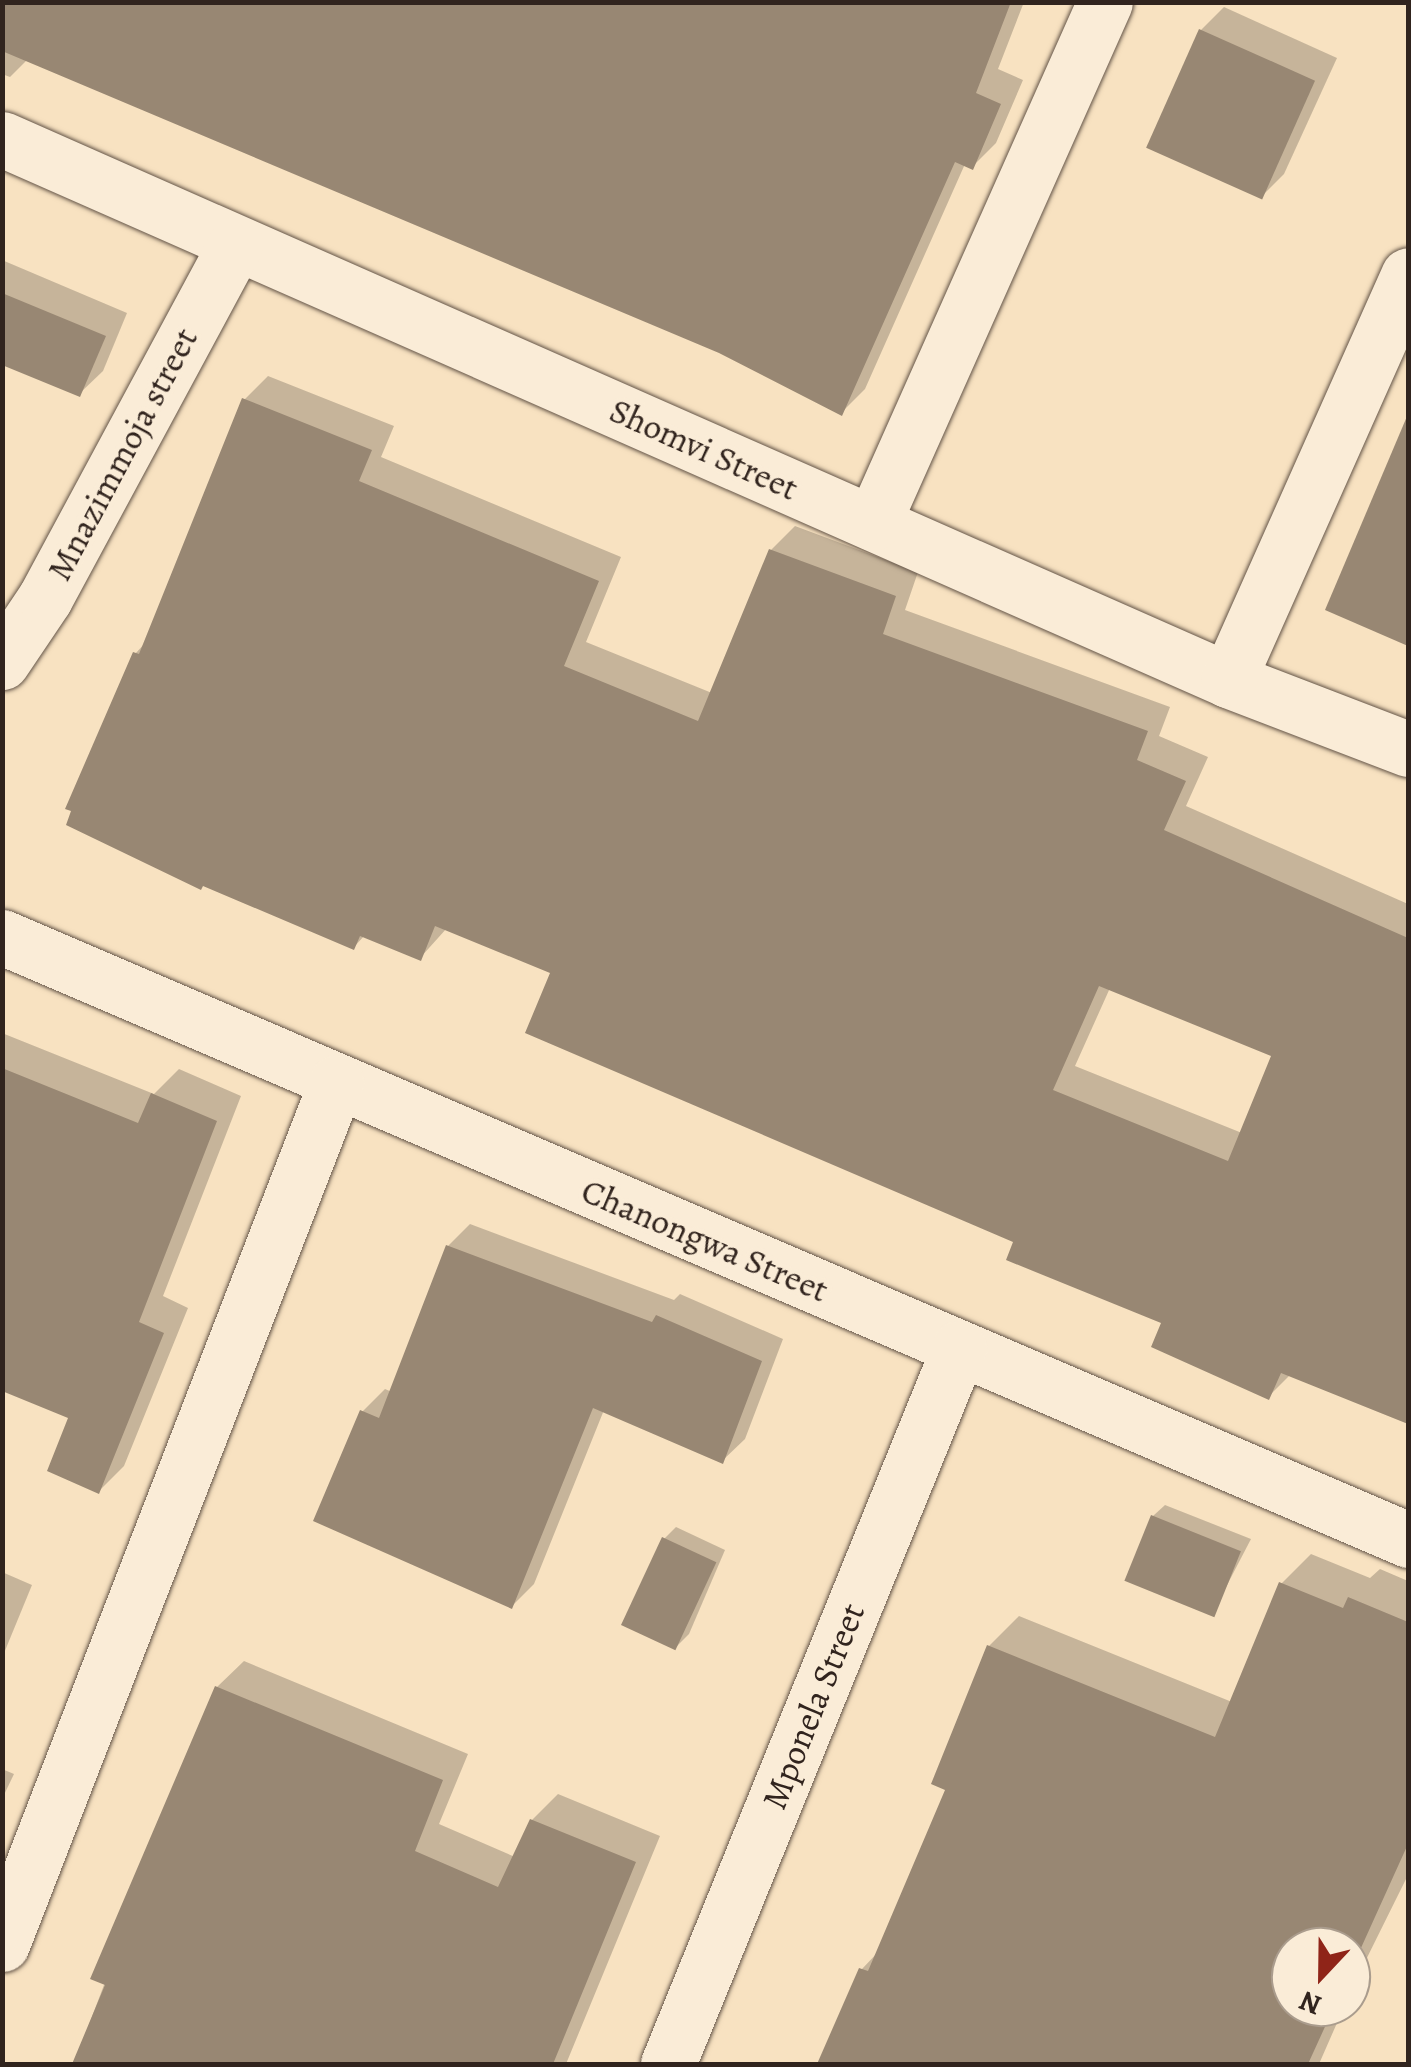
<!DOCTYPE html>
<style>
body{margin:0}
#map{position:relative;width:1411px;height:2067px;overflow:hidden;background:#f8e2c1;font-family:Alegreya,serif}
div>[style]{position:absolute}
[style*='--x']{left:calc(var(--x)*1px);top:calc(var(--y)*1px);width:calc(var(--w)*1px);rotate:calc(var(--a)*1deg)}
.shadow>*{inset:0;background:#0003}
.building>*{inset:0;background:#988773;transform-origin:0 0}
.roads{filter:drop-shadow(0 0 2px #635447) drop-shadow(0 0 2px #635447)}
.minor>*{height:55px;margin:-27.5px;padding:0 27.5px;transform-origin:27.5px;border-radius:27.5px;background:#faecd7}
span{translate:-50% -50%;white-space:nowrap;text-align:center;line-height:1.15;-webkit-text-stroke:9px #faecd7;paint-order:stroke}
.street-label{font-size:35px;color:#31241e}
.frame{position:absolute;inset:0;border:5px solid #31241e;pointer-events:none}
.north{position:absolute;left:1271px;top:1927px;width:100px;height:100px;box-sizing:border-box;background:#faecd7;border:2px solid #aa9c8d;border-radius:50%;rotate:202deg;font-size:28px;font-weight:700;line-height:40px;text-align:center;color:#31241e}
.north::after{content:'';display:block;margin:auto;width:35px;height:45px;background:#8f2418;clip-path:polygon(50% 0,100% 100%,50% 72%,0 100%)}
</style>
<div id="map">
<div class="shadow">
<i style="clip-path:polygon(2px 2px,1024px 2px,998px 69px,1023px 80px,996px 143px,972px 167px,965px 164px,865px 389px,841px 413px,720px 350px,28px 59px,10px 77px,2px 74px)"></i>
<i style="clip-path:polygon(1224px 7px,1337px 58px,1284px 174px,1261px 197px,1201px 30px)"></i>
<i style="clip-path:polygon(2px 260px,127px 313px,103px 371px,79px 394px,2px 362px)"></i>
<i style="clip-path:polygon(evenodd,268px 376px,394px 426px,381px 457px,621px 557px,586px 642px,712px 693px,771px 550px,795px 526px,918px 572px,905px 610px,1170px 707px,1159px 736px,1208px 757px,1186px 806px,1408px 904px,1408px 1421px,1291px 1374px,1268px 1397px,1164px 1321px,554px 971px,447px 928px,420px 958px,365px 935px,354px 947px,135px 654px,146px 642px,244px 400px,268px 376px,1110px 988px,1274px 1054px,1242px 1133px,1075px 1066px,1110px 988px)"></i>
<i style="clip-path:polygon(1408px 420px,1408px 644px,1328px 609px)"></i>
<i style="clip-path:polygon(2px 1033px,154px 1094px,179px 1069px,241px 1096px,163px 1296px,188px 1308px,124px 1466px,99px 1491px,71px 1417px,2px 1388px)"></i>
<i style="clip-path:polygon(470px 1224px,674px 1300px,680px 1294px,783px 1339px,745px 1439px,722px 1461px,604px 1410px,534px 1584px,512px 1606px,362px 1412px,385px 1389px,392px 1392px,448px 1246px)"></i>
<i style="clip-path:polygon(1165px 1505px,1251px 1539px,1213px 1612px,1153px 1516px)"></i>
<i style="clip-path:polygon(676px 1527px,725px 1550px,689px 1634px,677px 1646px,664px 1539px)"></i>
<i style="clip-path:polygon(1311px 1554px,1370px 1578px,1380px 1569px,1408px 1581px,1408px 1875px,1351px 1990px,1351px 1947px,1291px 1947px,1291px 2007px,1344px 2007px,1319px 2064px,819px 2064px,862px 1969px,879px 1951px,948px 1789px,989px 1646px,1019px 1616px,1232px 1702px,1281px 1584px)"></i>
<i style="clip-path:polygon(2px 1572px,32px 1585px,2px 1658px)"></i>
<i style="clip-path:polygon(244px 1661px,468px 1754px,439px 1824px,515px 1857px,532px 1820px,558px 1794px,660px 1836px,566px 2064px,74px 2064px,217px 1687px)"></i>
<i style="clip-path:polygon(2px 1769px,14px 1774px,2px 1799px)"></i>
</div>
<div class="building">
<i style="clip-path:polygon(2px 2px,1011px 2px,976px 93px,1001px 104px,973px 170px,955px 162px,842px 416px,719px 353px,2px 51px)"></i>
<i style="left:1199px;top:29px;width:127px;height:130px;rotate:24deg"></i>
<i style="clip-path:polygon(2px 293px,106px 336px,80px 397px,2px 365px)"></i>
<i style="clip-path:polygon(evenodd,242px 398px,372px 450px,359px 481px,599px 581px,564px 666px,698px 721px,769px 549px,896px 596px,883px 634px,1148px 731px,1137px 760px,1186px 781px,1164px 830px,1408px 938px,1408px 1424px,1281px 1373px,1269px 1400px,1151px 1347px,1161px 1323px,1006px 1260px,1013px 1242px,525px 1033px,550px 973px,435px 926px,421px 961px,360px 936px,354px 950px,203px 886px,201px 890px,66px 825px,71px 811px,65px 809px,133px 652px,139px 654px,242px 398px,1099px 986px,1271px 1056px,1228px 1161px,1053px 1090px,1099px 986px)"></i>
<i style="clip-path:polygon(1408px 414px,1408px 646px,1325px 610px)"></i>
<i style="clip-path:polygon(2px 1068px,138px 1123px,151px 1093px,217px 1121px,139px 1322px,164px 1333px,99px 1494px,47px 1471px,68px 1418px,2px 1391px)"></i>
<i style="clip-path:polygon(446px 1245px,652px 1322px,656px 1315px,762px 1361px,723px 1464px,593px 1408px,512px 1609px,313px 1521px,360px 1410px,379px 1418px)"></i>
<i style="left:1151px;top:1515px;width:97px;height:71px;rotate:22deg"></i>
<i style="left:662px;top:1537px;width:60px;height:97px;rotate:25deg"></i>
<i style="clip-path:polygon(1279px 1582px,1343px 1608px,1348px 1597px,1408px 1622px,1408px 1844px,1351px 1970px,1351px 1947px,1291px 1947px,1291px 2007px,1334px 2007px,1308px 2064px,817px 2064px,859px 1968px,868px 1971px,945px 1790px,931px 1784px,987px 1645px,1215px 1737px)"></i>
<i style="clip-path:polygon(215px 1686px,443px 1780px,415px 1851px,498px 1887px,530px 1819px,636px 1862px,553px 2064px,72px 2064px,105px 1985px,90px 1979px)"></i>
</div>
<div class="roads">
<div class="minor">
<i style="--x:2;--y:139;--w:1340;--a:23.81"></i>
<i style="--x:1228;--y:680;--w:193;--a:21"></i>
<i style="--x:873;--y:523;--w:570;--a:-66"></i>
<i style="--x:2;--y:662;--w:77;--a:-56.1"></i>
<i style="--x:45;--y:598;--w:402;--a:-61.7"></i>
<i style="--x:1228;--y:680;--w:443;--a:-66"></i>
<i style="--x:2;--y:937;--w:1530;--a:23.21"></i>
<i style="--x:2;--y:1944;--w:924;--a:-68.8"></i>
<i style="--x:668;--y:2064;--w:773;--a:-67.88"></i>
</div>
</div>
<div class="street-label">
<span style="left:704px;top:449px;rotate:24deg">Shomvi Street</span>
<span style="left:122px;top:454px;rotate:-62deg">Mnazimmoja street</span>
<span style="left:705px;top:1240px;rotate:23deg">Chanongwa Street</span>
<span style="left:813px;top:1706px;rotate:-68deg">Mponela Street</span>
</div>
<div class="frame"></div>
<div class="north">N</div>
</div>
